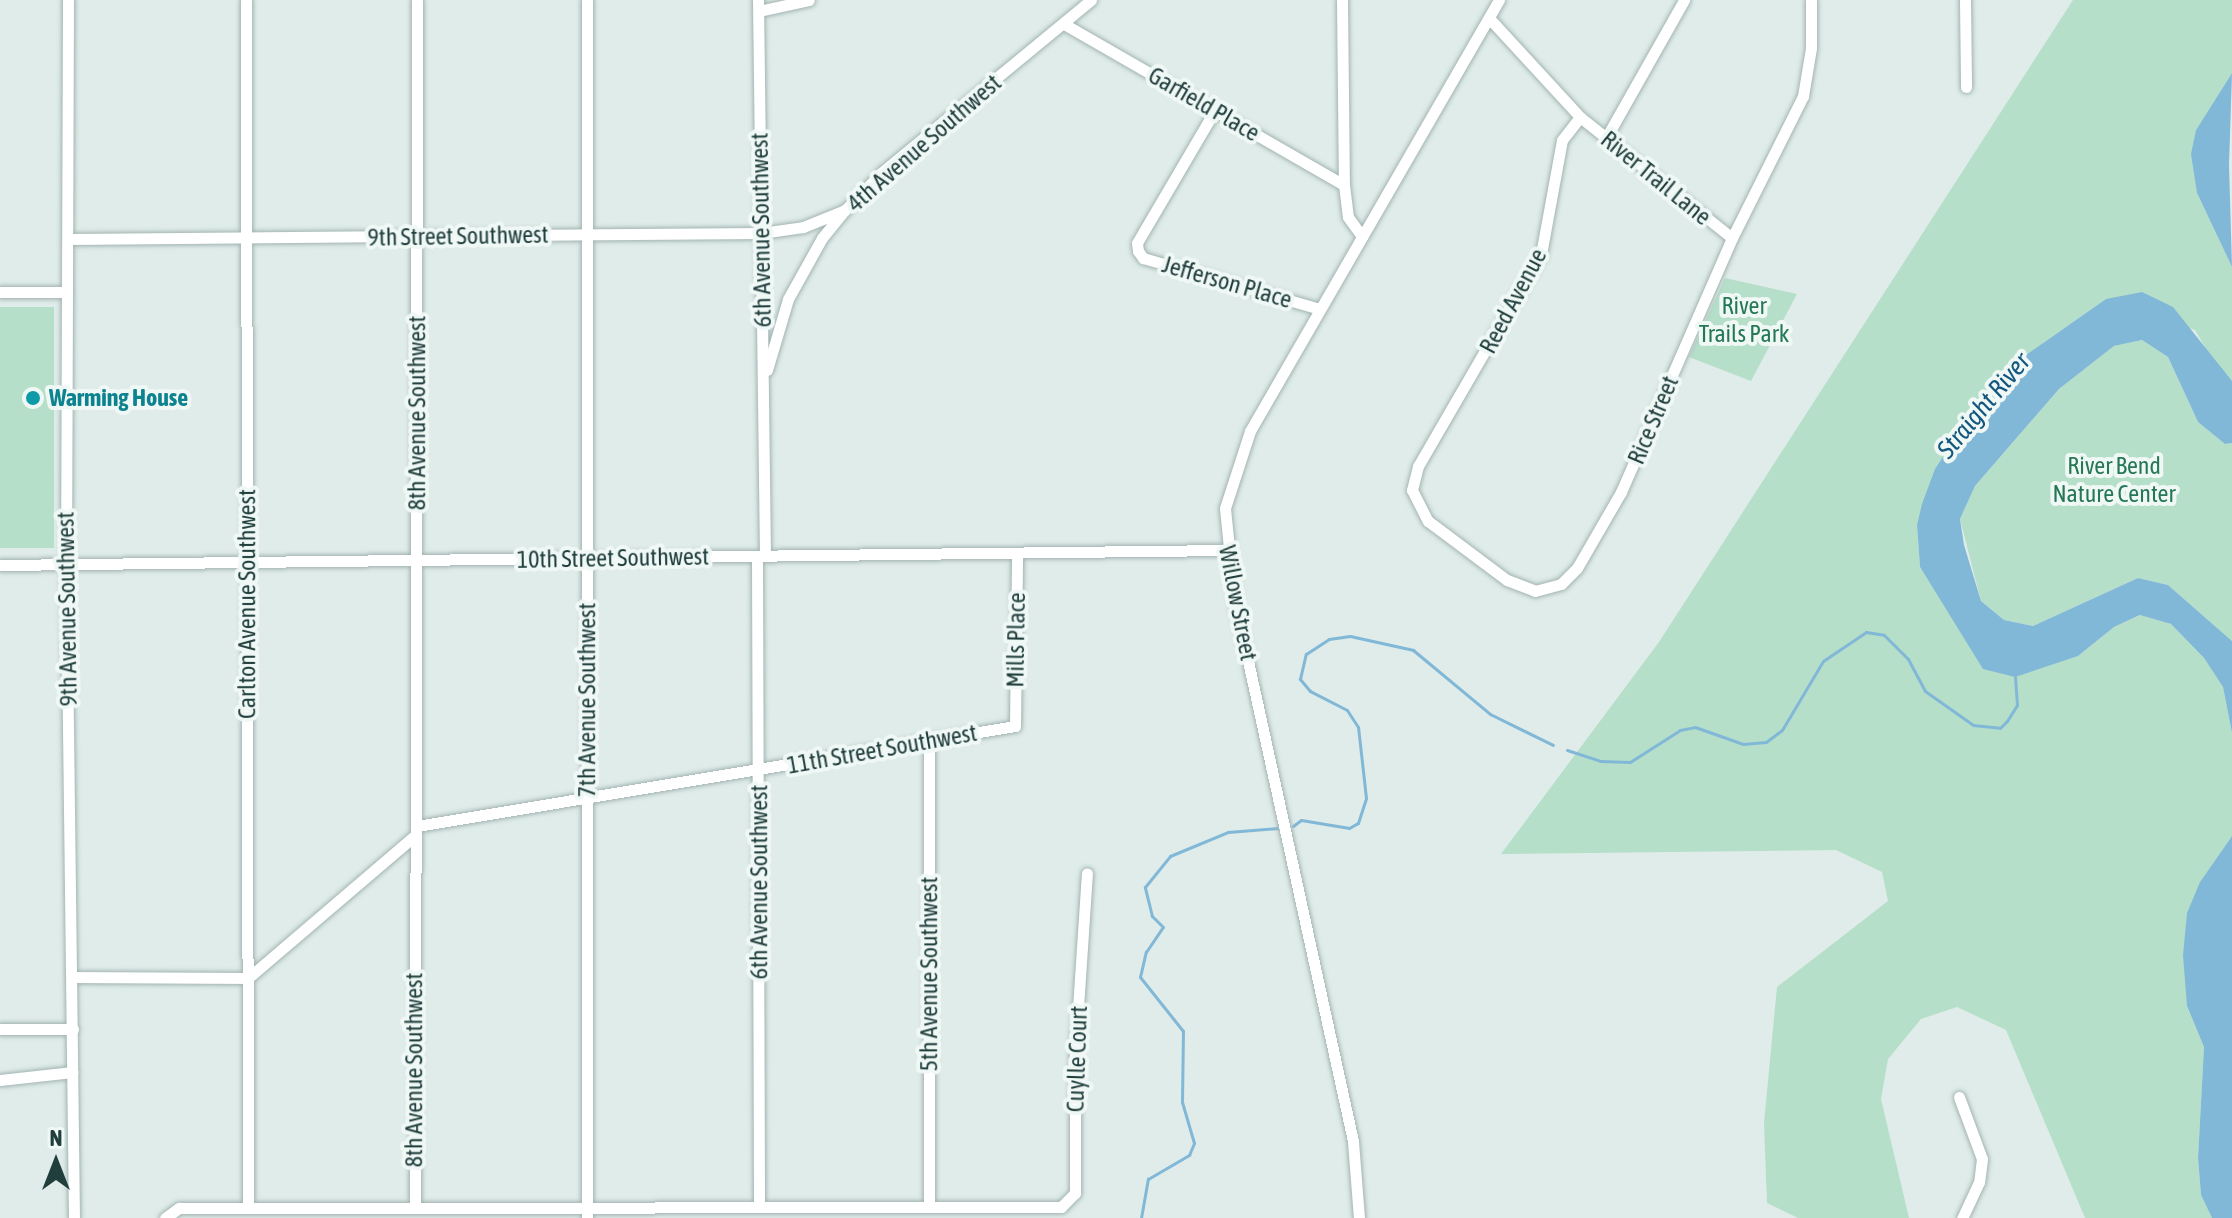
<!DOCTYPE html>
<style>
body{margin:0}
#map{position:relative;width:2232px;height:1218px;overflow:hidden;background:#dfece9;font-family:"Asap Condensed",sans-serif}
div>[style]{position:absolute}
[style*='--x']{left:calc(var(--x)*1px);top:calc(var(--y)*1px);width:calc(var(--w)*1px);rotate:calc(var(--a)*1deg)}
.green>*{inset:0;background:#b6dfca;transform-origin:0 0}
.water>*{inset:0;background:#82b8d7}
.stream>*{height:3px;margin:-1.5px;padding:0 1.5px;transform-origin:1.5px;border-radius:1.5px;background:#82b8d7}
.roads{filter:drop-shadow(0 0 2px #a2b4b2) drop-shadow(0 0 2px #a2b4b2)}
.minor>*{height:11px;margin:-5.5px;padding:0 5.5px;transform-origin:5.5px;border-radius:5.5px;background:#fff}
.dots>*{width:22px;height:22px;translate:-50% -50%;box-sizing:border-box;border:4px solid #f0f8f6;border-radius:50%}
span{translate:-50% -50%;white-space:nowrap;text-align:center;line-height:1.15;-webkit-text-stroke:8px #f0f8f6;paint-order:stroke}
.street-label{font-size:24px;color:#1f3e3c}
.park-label{font-size:24px;color:#257856}
.culture-label{font-size:24px;color:#0d838f;font-weight:700}
.left{translate:0 -50%;text-align:left}
.water-label{font-size:26px;color:#13577f;font-style:italic}
.north{position:absolute;left:16px;top:1122px;width:80px;height:80px;-webkit-text-stroke:6px #f0f8f6;paint-order:stroke;rotate:0deg;font-size:22px;font-weight:700;line-height:32px;text-align:center;color:#1f3e3c}
.north::after{content:'';display:block;margin:auto;width:28px;height:36px;background:#1f3e3c;clip-path:polygon(50% 0,100% 100%,50% 72%,0 100%)}
</style>
<div id="map">
<div class="green">
<i style="clip-path:polygon(2073px 0,2232px 0,2232px 73px,2196px 130px,2197px 193px,2232px 267px,2232px 381px,2216px 366px,2195px 330px,2106px 299px,2023px 357px,1988px 406px,1957px 436px,1917px 525px,1920px 567px,1984px 669px,2078px 656px,2114px 627px,2141px 615px,2171px 624px,2204px 658px,2223px 687px,2232px 733px,2232px 836px,2200px 882px,2187px 1006px,2204px 1047px,2198px 1158px,2201px 1195px,2212px 1218px,2085px 1218px,2006px 1030px,1957px 1007px,1921px 1019px,1888px 1059px,1881px 1099px,1909px 1218px,1798px 1218px,1767px 1203px,1764px 1123px,1777px 987px,1888px 901px,1882px 872px,1836px 850px,1501px 854px,1659px 642px)"></i>
<i style="clip-path:polygon(1725px 278px,1797px 294px,1751px 381px,1689px 357px)"></i>
<i style="left:54px;top:307px;width:241px;height:54px;rotate:90deg"></i>
<i style="clip-path:polygon(2142px 340px,2168px 357px,2198px 422px,2225px 444px,2232px 443px,2232px 641px,2168px 585px,2138px 578px,2033px 626px,2004px 620px,1981px 601px,1960px 519px,1975px 486px,2059px 389px,2114px 346px)"></i>
</div>
<div class="water">
<i style="clip-path:polygon(2232px 73px,2229px 165px,2232px 267px,2197px 193px,2191px 154px,2196px 130px)"></i>
<i style="clip-path:polygon(2142px 292px,2173px 307px,2232px 381px,2232px 443px,2225px 444px,2198px 422px,2168px 357px,2142px 340px,2114px 346px,2059px 389px,1975px 486px,1960px 519px,1964px 545px,1981px 601px,2004px 620px,2033px 626px,2138px 578px,2168px 585px,2232px 641px,2232px 733px,2223px 687px,2204px 658px,2171px 624px,2140px 615px,2114px 627px,2078px 656px,2015px 677px,1983px 669px,1920px 567px,1917px 525px,1922px 504px,1935px 469px,1957px 436px,1988px 406px,2023px 357px,2106px 299px)"></i>
<i style="clip-path:polygon(2232px 836px,2232px 1218px,2212px 1218px,2201px 1195px,2198px 1158px,2204px 1047px,2187px 1006px,2183px 955px,2187px 913px,2200px 882px)"></i>
</div>
<div class="stream">
<i style="--x:1567;--y:750;--w:35;--a:18"></i>
<i style="--x:1600;--y:761;--w:30;--a:2"></i>
<i style="--x:1630;--y:762;--w:59;--a:-32.6"></i>
<i style="--x:1680;--y:730;--w:15;--a:-11"></i>
<i style="--x:1695;--y:727;--w:51;--a:19.5"></i>
<i style="--x:1743;--y:744;--w:23;--a:-5"></i>
<i style="--x:1766;--y:742;--w:20;--a:-37"></i>
<i style="--x:1782;--y:730;--w:80;--a:-59.3"></i>
<i style="--x:1823;--y:661;--w:52;--a:-34"></i>
<i style="--x:1866;--y:632;--w:18;--a:9"></i>
<i style="--x:1884;--y:635;--w:34;--a:45"></i>
<i style="--x:1908;--y:659;--w:36;--a:62"></i>
<i style="--x:1925;--y:691;--w:59;--a:35.3"></i>
<i style="--x:1973;--y:725;--w:27;--a:6"></i>
<i style="--x:2000;--y:728;--w:10;--a:-45"></i>
<i style="--x:2007;--y:721;--w:19;--a:-58"></i>
<i style="--x:2017;--y:705;--w:28;--a:-94"></i>
<i style="--x:1293;--y:826;--w:10;--a:-37"></i>
<i style="--x:1301;--y:820;--w:49;--a:9.5"></i>
<i style="--x:1349;--y:828;--w:10;--a:-29"></i>
<i style="--x:1358;--y:823;--w:26;--a:-72"></i>
<i style="--x:1366;--y:798;--w:71;--a:-96.4"></i>
<i style="--x:1358;--y:727;--w:20;--a:-123"></i>
<i style="--x:1347;--y:710;--w:42;--a:-152.8"></i>
<i style="--x:1310;--y:691;--w:16;--a:-130"></i>
<i style="--x:1300;--y:679;--w:26;--a:-77"></i>
<i style="--x:1306;--y:654;--w:27;--a:-33"></i>
<i style="--x:1329;--y:639;--w:21;--a:-8"></i>
<i style="--x:1350;--y:636;--w:65;--a:12.5"></i>
<i style="--x:1413;--y:650;--w:100;--a:39.7"></i>
<i style="--x:1490;--y:714;--w:70;--a:26.2"></i>
<i style="--x:1141;--y:1218;--w:40;--a:-80"></i>
<i style="--x:1148;--y:1179;--w:48;--a:-30.3"></i>
<i style="--x:1189;--y:1155;--w:13;--a:-67"></i>
<i style="--x:1194;--y:1143;--w:43;--a:-106.3"></i>
<i style="--x:1182;--y:1102;--w:71;--a:-89.2"></i>
<i style="--x:1183;--y:1031;--w:69;--a:-128.5"></i>
<i style="--x:1140;--y:977;--w:26;--a:-77"></i>
<i style="--x:1146;--y:952;--w:30;--a:-56"></i>
<i style="--x:1163;--y:927;--w:16;--a:-135"></i>
<i style="--x:1152;--y:916;--w:30;--a:-104"></i>
<i style="--x:1145;--y:887;--w:40;--a:-51"></i>
<i style="--x:1170;--y:856;--w:63;--a:-22.5"></i>
<i style="--x:1228;--y:832;--w:50;--a:-4.6"></i>
</div>
<div class="roads">
<div class="minor">
<i style="--x:68;--y:0;--w:564;--a:90.2"></i>
<i style="--x:66;--y:564;--w:654;--a:89.3"></i>
<i style="--x:246;--y:0;--w:1208;--a:89.91"></i>
<i style="--x:587;--y:0;--w:1218;--a:90"></i>
<i style="--x:758;--y:0;--w:556;--a:89.28"></i>
<i style="--x:1342;--y:0;--w:185;--a:89.4"></i>
<i style="--x:1344;--y:185;--w:32;--a:83"></i>
<i style="--x:1348;--y:217;--w:24;--a:54"></i>
<i style="--x:1965;--y:0;--w:87;--a:89.3"></i>
<i style="--x:759;--y:11;--w:51;--a:-12.4"></i>
<i style="--x:1489;--y:18;--w:134;--a:47.4"></i>
<i style="--x:1580;--y:117;--w:29;--a:128"></i>
<i style="--x:1562;--y:140;--w:116;--a:100.4"></i>
<i style="--x:1541;--y:254;--w:245;--a:120.1"></i>
<i style="--x:1418;--y:466;--w:25;--a:104"></i>
<i style="--x:1412;--y:490;--w:35;--a:63"></i>
<i style="--x:1428;--y:521;--w:99;--a:36.8"></i>
<i style="--x:1507;--y:580;--w:30;--a:21"></i>
<i style="--x:1535;--y:591;--w:27;--a:-15"></i>
<i style="--x:1561;--y:584;--w:23;--a:-45"></i>
<i style="--x:1577;--y:568;--w:88;--a:-59.9"></i>
<i style="--x:1621;--y:492;--w:277;--a:-66.4"></i>
<i style="--x:1732;--y:238;--w:159;--a:-63.4"></i>
<i style="--x:1803;--y:96;--w:49;--a:-80.5"></i>
<i style="--x:1811;--y:48;--w:48;--a:-90"></i>
<i style="--x:1064;--y:24;--w:323;--a:29.9"></i>
<i style="--x:1215;--y:110;--w:154;--a:120.4"></i>
<i style="--x:1137;--y:243;--w:8;--a:83"></i>
<i style="--x:1138;--y:251;--w:9;--a:54"></i>
<i style="--x:1143;--y:258;--w:184;--a:16.1"></i>
<i style="--x:1580;--y:117;--w:194;--a:38.5"></i>
<i style="--x:1606;--y:138;--w:159;--a:-60.5"></i>
<i style="--x:68;--y:239;--w:693;--a:-0.5"></i>
<i style="--x:761;--y:233;--w:42;--a:-8.1"></i>
<i style="--x:803;--y:227;--w:45;--a:-22"></i>
<i style="--x:0;--y:292;--w:67;--a:0"></i>
<i style="--x:767;--y:370;--w:74;--a:-73.5"></i>
<i style="--x:788;--y:299;--w:70;--a:-60.9"></i>
<i style="--x:822;--y:238;--w:36;--a:-51"></i>
<i style="--x:845;--y:210;--w:52;--a:-45.8"></i>
<i style="--x:881;--y:173;--w:272;--a:-39.5"></i>
<i style="--x:757;--y:557;--w:649;--a:89.82"></i>
<i style="--x:0;--y:565;--w:1226;--a:-0.7"></i>
<i style="--x:929;--y:741;--w:466;--a:90"></i>
<i style="--x:417;--y:826;--w:606;--a:-9.49"></i>
<i style="--x:1015;--y:726;--w:172;--a:-89.3"></i>
<i style="--x:72;--y:977;--w:176;--a:0.3"></i>
<i style="--x:248;--y:978;--w:217;--a:-40.5"></i>
<i style="--x:0;--y:1029;--w:73;--a:0"></i>
<i style="--x:0;--y:1080;--w:73;--a:-6.3"></i>
<i style="--x:1959;--y:1097;--w:66;--a:69.6"></i>
<i style="--x:1982;--y:1159;--w:23;--a:97"></i>
<i style="--x:1979;--y:1182;--w:40;--a:115"></i>
<i style="--x:415;--y:1207;--w:1207;--a:-89.91"></i>
<i style="--x:165;--y:1218;--w:17;--a:-36"></i>
<i style="--x:179;--y:1208;--w:882;--a:-0.06"></i>
<i style="--x:1061;--y:1207;--w:20;--a:-45"></i>
<i style="--x:1075;--y:1193;--w:140;--a:-90"></i>
<i style="--x:1075;--y:1053;--w:180;--a:-86.2"></i>
<i style="--x:1359;--y:1218;--w:77;--a:-94.5"></i>
<i style="--x:1353;--y:1141;--w:557;--a:-102.34"></i>
<i style="--x:1234;--y:597;--w:89;--a:-95.8"></i>
<i style="--x:1225;--y:508;--w:81;--a:-72"></i>
<i style="--x:1250;--y:431;--w:498;--a:-60"></i>
</div>
</div>
<div class="dots">
<i style="left:33px;top:398px;background:#0f9aa8"></i>
</div>
<div class="street-label">
<span style="left:1204px;top:104px;rotate:30deg">Garfield Place</span>
<span style="left:924px;top:143px;rotate:-41deg">4th Avenue Southwest</span>
<span style="left:1656px;top:178px;rotate:39deg">River Trail Lane</span>
<span style="left:761px;top:230px;rotate:-91deg">6th Avenue Southwest</span>
<span style="left:458px;top:236px;rotate:-1deg">9th Street Southwest</span>
<span style="left:1227px;top:282px;rotate:16deg">Jefferson Place</span>
<span style="left:1513px;top:301px;rotate:-62deg">Reed Avenue</span>
<span style="left:417px;top:413px;rotate:-90deg">8th Avenue Southwest</span>
<span style="left:1653px;top:420px;rotate:-67deg">Rice Street</span>
<span style="left:613px;top:558px;rotate:-1deg">10th Street Southwest</span>
<span style="left:1238px;top:603px;rotate:79deg">Willow Street</span>
<span style="left:247px;top:604px;rotate:-90deg">Carlton Avenue Southwest</span>
<span style="left:67px;top:609px;rotate:-91deg">9th Avenue Southwest</span>
<span style="left:1016px;top:640px;rotate:-89deg">Mills Place</span>
<span style="left:587px;top:700px;rotate:-90deg">7th Avenue Southwest</span>
<span style="left:882px;top:749px;rotate:-10deg">11th Street Southwest</span>
<span style="left:759px;top:882px;rotate:-90deg">6th Avenue Southwest</span>
<span style="left:929px;top:974px;rotate:-90deg">5th Avenue Southwest</span>
<span style="left:1077px;top:1059px;rotate:-88deg">Cuylle Court</span>
<span style="left:414px;top:1070px;rotate:-90deg">8th Avenue Southwest</span>
</div>
<div class="park-label">
<span style="left:1744px;top:320px">River<br>Trails Park</span>
<span style="left:2114px;top:480px">River Bend<br>Nature Center</span>
</div>
<div class="culture-label">
<span class="left" style="left:49px;top:398px">Warming House</span>
</div>
<div class="water-label">
<span style="left:1984px;top:406px;rotate:-50deg">Straight River</span>
</div>
<div class="north">N</div>
</div>
